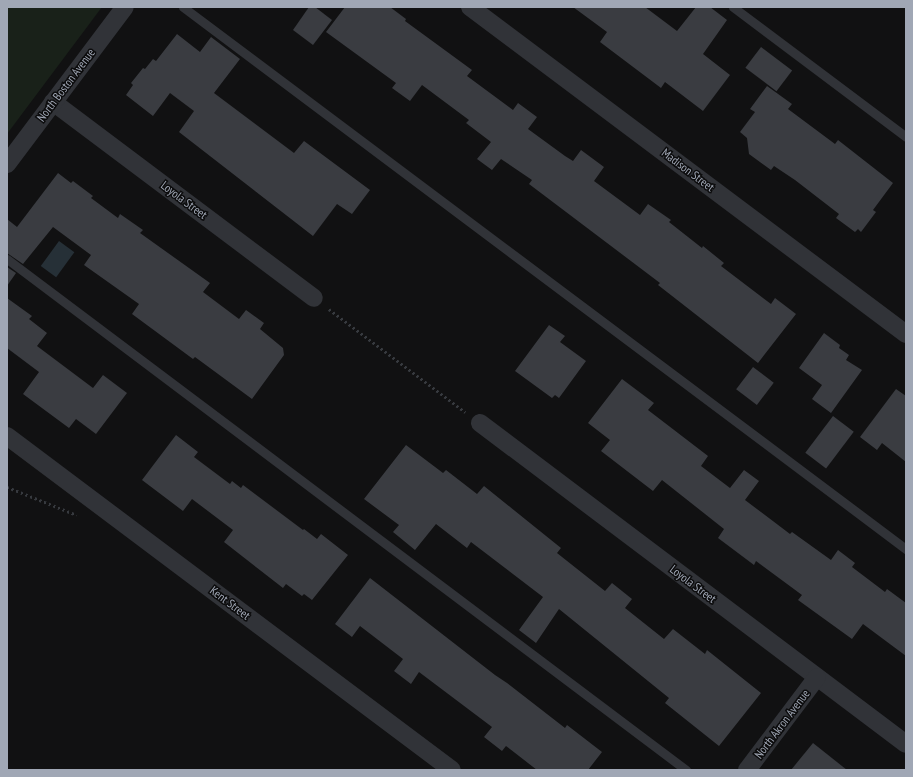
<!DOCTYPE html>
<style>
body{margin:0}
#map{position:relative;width:913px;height:777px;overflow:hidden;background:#111112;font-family:"PT Sans Narrow",sans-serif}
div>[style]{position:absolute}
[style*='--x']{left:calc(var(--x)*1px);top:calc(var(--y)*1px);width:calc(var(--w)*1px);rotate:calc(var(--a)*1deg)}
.green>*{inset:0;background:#192119}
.water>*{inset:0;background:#263037;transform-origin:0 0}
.building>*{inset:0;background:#3a3c41;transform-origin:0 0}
.path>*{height:2.5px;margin-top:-1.25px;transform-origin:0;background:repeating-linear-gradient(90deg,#373a3f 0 2px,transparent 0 5px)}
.lane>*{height:9px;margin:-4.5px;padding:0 4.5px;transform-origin:4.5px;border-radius:4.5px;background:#313338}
.street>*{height:18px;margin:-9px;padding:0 9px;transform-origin:9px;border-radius:9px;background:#313338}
span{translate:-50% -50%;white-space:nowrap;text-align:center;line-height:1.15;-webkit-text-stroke:3px #0c0c0d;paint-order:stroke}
.street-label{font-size:12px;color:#a0a7b5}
.frame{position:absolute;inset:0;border:8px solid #a0a7b5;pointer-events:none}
</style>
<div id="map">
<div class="green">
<i style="clip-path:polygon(7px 7px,102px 7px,7px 134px)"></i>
</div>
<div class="water">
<i style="left:59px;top:241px;width:19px;height:31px;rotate:36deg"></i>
</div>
<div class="building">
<i style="clip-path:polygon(309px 7px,315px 7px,332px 20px,313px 45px,293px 30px)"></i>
<i style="clip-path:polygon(345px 7px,390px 7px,406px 19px,405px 21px,472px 70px,467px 76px,513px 110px,518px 103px,537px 117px,528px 129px,565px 156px,573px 161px,581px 150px,604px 167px,594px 181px,640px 215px,648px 204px,671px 220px,669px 222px,702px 248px,703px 246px,724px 263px,721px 266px,771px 304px,775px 298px,796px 314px,758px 363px,658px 285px,660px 283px,529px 184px,532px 180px,501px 159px,492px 170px,477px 159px,491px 142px,466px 123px,469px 120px,422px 85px,410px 101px,392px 88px,396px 83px,326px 32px)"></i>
<i style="clip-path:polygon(573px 7px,645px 7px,677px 31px,696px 7px,710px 7px,727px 20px,703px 54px,730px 75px,703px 111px,665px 82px,661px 88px,600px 42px,607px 32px)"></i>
<i style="clip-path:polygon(177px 34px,200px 52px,211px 37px,240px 59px,214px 93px,294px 153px,304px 141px,370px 190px,352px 214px,337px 204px,313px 236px,179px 132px,194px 111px,170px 93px,153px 116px,126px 95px,133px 85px,131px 83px,143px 68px,145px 69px,153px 59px,156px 61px)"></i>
<i style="left:761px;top:47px;width:39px;height:26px;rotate:37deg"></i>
<i style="clip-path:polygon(767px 86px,792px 104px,788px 109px,835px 144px,838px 140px,893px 183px,873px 210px,876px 212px,861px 232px,858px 229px,855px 232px,836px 218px,839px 214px,795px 180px,774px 166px,771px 170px,749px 154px,747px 138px,740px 132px,755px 112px,750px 109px)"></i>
<i style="clip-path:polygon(58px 173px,71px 183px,73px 181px,93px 196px,91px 198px,118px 218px,120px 214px,143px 230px,140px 233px,210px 283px,203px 292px,239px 319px,246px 310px,264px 323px,260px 329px,283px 348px,284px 355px,252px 399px,195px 357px,193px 359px,132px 314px,139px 304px,84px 265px,91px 255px,53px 227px,23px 264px,7px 253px,7px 219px,17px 227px)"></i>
<i style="clip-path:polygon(7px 267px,16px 273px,7px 286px)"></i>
<i style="clip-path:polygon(7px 298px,32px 316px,29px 319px,47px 333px,37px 346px,93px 388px,103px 375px,127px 393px,96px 434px,76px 419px,69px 428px,23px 394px,39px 372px,7px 348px)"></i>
<i style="clip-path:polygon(549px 325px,565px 336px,560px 342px,586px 361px,559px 398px,555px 395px,552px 398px,515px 371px)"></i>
<i style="clip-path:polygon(824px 333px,840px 345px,839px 348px,849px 355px,846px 360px,862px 370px,831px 413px,812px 399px,822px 385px,799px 368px)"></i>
<i style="left:753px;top:367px;width:26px;height:28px;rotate:37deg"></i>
<i style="clip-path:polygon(622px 379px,654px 403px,648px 410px,708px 456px,701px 466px,730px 488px,744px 470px,759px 481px,745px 500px,790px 534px,792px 532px,831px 560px,838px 550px,855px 563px,852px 567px,885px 592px,887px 589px,906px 603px,906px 656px,863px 624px,852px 639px,798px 600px,802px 595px,756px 561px,754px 565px,718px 538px,724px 529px,662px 480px,653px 491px,601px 451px,610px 440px,588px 423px)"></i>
<i style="clip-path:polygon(896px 389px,906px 396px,906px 462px,882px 443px,877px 450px,860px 437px)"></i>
<i style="left:833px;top:416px;width:26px;height:46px;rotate:37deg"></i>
<i style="clip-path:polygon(176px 435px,198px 452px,194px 457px,230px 484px,232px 481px,241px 488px,243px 485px,303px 530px,304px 529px,317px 539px,321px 534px,348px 555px,312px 600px,304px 594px,302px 596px,286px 584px,283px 588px,224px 542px,233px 530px,192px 499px,183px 511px,142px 480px)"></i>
<i style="clip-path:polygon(406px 445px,443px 473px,446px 470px,477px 494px,484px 486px,561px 548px,557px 553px,605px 591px,612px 583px,632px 599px,625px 608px,664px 639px,673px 629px,705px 654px,707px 650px,761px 693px,719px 746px,665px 703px,669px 698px,559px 609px,536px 643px,519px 630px,543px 597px,471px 542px,467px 548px,436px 524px,415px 550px,393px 532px,399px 525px,364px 499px)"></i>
<i style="clip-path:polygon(370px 578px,495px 675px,507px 683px,565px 728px,567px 725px,602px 752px,588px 770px,537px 770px,506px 746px,502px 751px,484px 737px,492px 727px,419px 672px,411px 684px,394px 671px,403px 659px,360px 626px,352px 637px,335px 624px)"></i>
<i style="clip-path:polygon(813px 743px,847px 770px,791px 770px)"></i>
</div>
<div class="path">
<i style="--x:329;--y:309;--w:171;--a:37.1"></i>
<i style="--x:7;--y:487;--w:75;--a:21.8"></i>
</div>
<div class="lane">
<i style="--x:183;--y:7;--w:904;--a:36.86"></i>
<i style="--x:733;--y:7;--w:216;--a:36.9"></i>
<i style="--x:7;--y:259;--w:850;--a:36.96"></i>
</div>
<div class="street">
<i style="--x:470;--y:7;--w:545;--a:36.87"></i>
<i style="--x:53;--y:102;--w:326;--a:36.9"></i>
<i style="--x:7;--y:164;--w:196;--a:-53.1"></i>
<i style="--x:480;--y:423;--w:533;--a:37"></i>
<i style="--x:7;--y:436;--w:556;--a:36.89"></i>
<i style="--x:747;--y:770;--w:116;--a:-53"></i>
</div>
<div class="street-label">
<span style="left:66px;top:85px;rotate:-53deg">North Boston Avenue</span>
<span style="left:688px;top:170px;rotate:37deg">Madison Street</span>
<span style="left:184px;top:200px;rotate:37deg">Loyola Street</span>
<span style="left:693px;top:584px;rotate:37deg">Loyola Street</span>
<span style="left:230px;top:603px;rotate:37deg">Kent Street</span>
<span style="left:782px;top:724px;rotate:-53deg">North Akron Avenue</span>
</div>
<div class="frame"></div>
</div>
